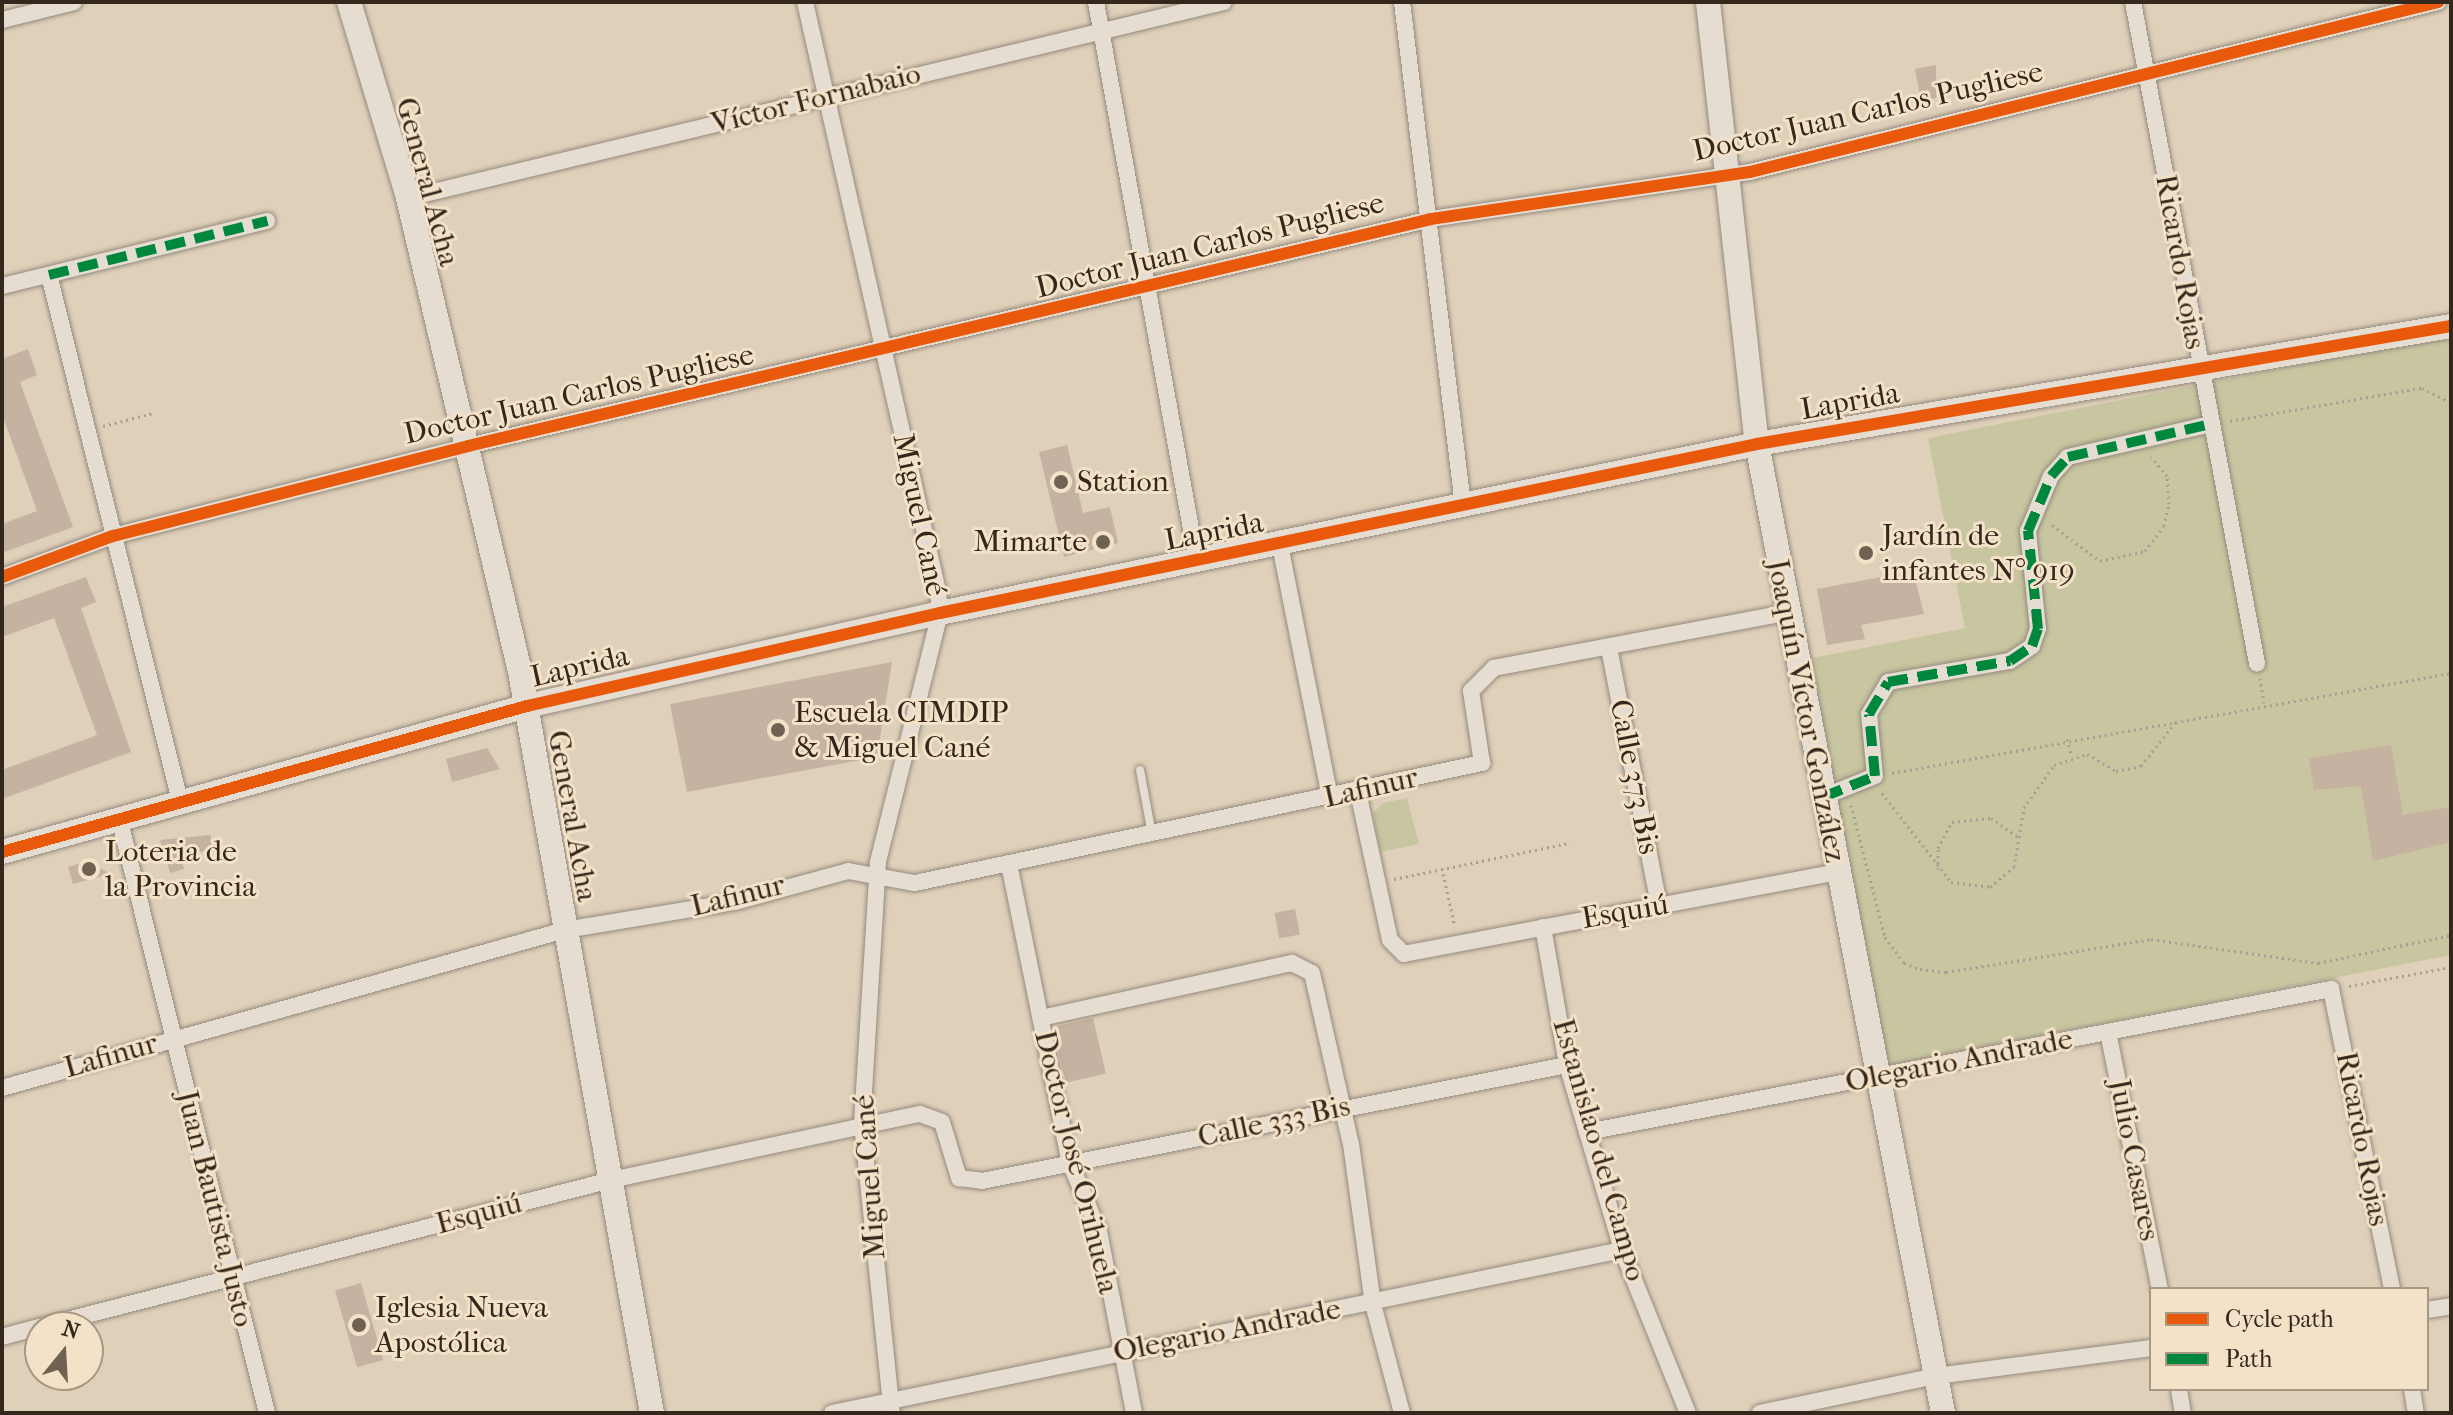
<!DOCTYPE html>
<meta charset="utf-8">
<style>
body{margin:0}
#map{position:relative;width:2453px;height:1415px;overflow:hidden;background:#dfd0ba;font-family:"IM FELL French Canon",serif}
div>[style]{position:absolute}
[style*='--x']{left:calc(var(--x)*1px);top:calc(var(--y)*1px);width:calc(var(--w)*1px);rotate:calc(var(--a)*1deg)}
.green>*{inset:0;background:#c8c6a0}
.building>*{inset:0;background:#c5b2a0;transform-origin:0 0}
.path>*{height:3px;margin-top:-1.5px;transform-origin:0;background:repeating-linear-gradient(90deg,#a59f95 0 2px,transparent 0 6px)}
.roads{filter:drop-shadow(0 0 2px #948a7c) drop-shadow(0 0 2px #948a7c)}
.lane>*{height:8px;margin:-4px;padding:0 4px;transform-origin:4px;border-radius:4px;background:#e5ddd2}
.street>*{height:16px;margin:-8px;padding:0 8px;transform-origin:8px;border-radius:8px;background:#e5ddd2}
.secondary>*{height:24px;margin:-12px;padding:0 12px;transform-origin:12px;border-radius:12px;background:#e5ddd2}
.quiet>*{height:10px;margin-top:-5px;transform-origin:0;background:repeating-linear-gradient(90deg,#00873e 0 20px,transparent 0 30px)}
.cycleway>*{height:12px;margin:-6px;padding:0 6px;transform-origin:6px;border-radius:6px;background:#e8590c}
.dots>*{width:22px;height:22px;translate:-50% -50%;box-sizing:border-box;border:4px solid #f4e2c8;border-radius:50%}
span{translate:-50% -50%;white-space:nowrap;text-align:center;line-height:1.15;-webkit-text-stroke:6px #f4e2c8;paint-order:stroke}
.street-label{font-size:30px;color:#34271b}
.poi-label{font-size:30px;color:#34271b}
.left{translate:0 -50%;text-align:left}
.right{translate:-100% -50%;text-align:right}
.frame{position:absolute;inset:0;border:4px solid #34271b;pointer-events:none}
.legend{position:absolute;left:2149px;top:1287px;width:280px;height:104px;box-sizing:border-box;background:#f4e2c8;border:2px solid #a79783;margin:0;padding:10px 14px;list-style:none;font-size:24px;color:#34271b}
.legend li{display:flex;align-items:center;gap:16px;height:40px}
.legend b{width:40px;border:2px solid #a79783}
.north{position:absolute;left:24px;top:1311px;width:80px;height:80px;box-sizing:border-box;background:#f4e2c8;border:2px solid #a79783;border-radius:50%;rotate:18deg;font-size:22px;font-weight:700;line-height:32px;text-align:center;color:#34271b}
.north::after{content:'';display:block;margin:auto;width:28px;height:36px;background:#706253;clip-path:polygon(50% 0,100% 100%,50% 72%,0 100%)}
</style>
<div id="map">
<div class="green">
<i style="clip-path:polygon(2451px 335px,2451px 955px,1884px 1066px,1803px 660px,1965px 628px,1928px 438px)"></i>
<i style="clip-path:polygon(1407px 798px,1419px 844px,1381px 852px,1373px 813px,1383px 803px)"></i>
</div>
<div class="building">
<i style="clip-path:polygon(1936px 65px,1936px 98px,1921px 101px,1915px 69px)"></i>
<i style="clip-path:polygon(28px 349px,37px 375px,20px 382px,73px 527px,2px 553px,2px 524px,37px 511px,2px 414px,2px 359px)"></i>
<i style="clip-path:polygon(1067px 445px,1083px 513px,1110px 507px,1118px 543px,1064px 557px,1039px 452px)"></i>
<i style="clip-path:polygon(1913px 571px,1924px 614px,1861px 625px,1865px 639px,1827px 645px,1817px 589px)"></i>
<i style="clip-path:polygon(86px 577px,96px 602px,81px 608px,131px 752px,2px 799px,2px 770px,97px 735px,54px 618px,2px 637px,2px 607px)"></i>
<i style="clip-path:polygon(892px 662px,877px 757px,687px 792px,670px 704px)"></i>
<i style="clip-path:polygon(2391px 745px,2403px 815px,2451px 807px,2451px 842px,2373px 861px,2361px 786px,2314px 790px,2309px 758px)"></i>
<i style="clip-path:polygon(487px 748px,500px 769px,452px 782px,446px 759px)"></i>
<i style="clip-path:polygon(210px 835px,214px 848px,181px 858px,184px 869px,170px 873px,160px 840px)"></i>
<i style="clip-path:polygon(88px 861px,110px 874px,73px 884px,68px 867px)"></i>
<i style="left:1295px;top:909px;width:26px;height:21px;rotate:79deg"></i>
<i style="left:1093px;top:1018px;width:57px;height:41px;rotate:77deg"></i>
<i style="left:361px;top:1283px;width:80px;height:27px;rotate:74deg"></i>
</div>
<div class="path">
<i style="--x:2230;--y:421;--w:195;--a:-9.8"></i>
<i style="--x:2422;--y:388;--w:33;--a:27"></i>
<i style="--x:103;--y:426;--w:52;--a:-14.6"></i>
<i style="--x:2052;--y:525;--w:60;--a:36.9"></i>
<i style="--x:2100;--y:561;--w:46;--a:-12.5"></i>
<i style="--x:2145;--y:551;--w:31;--a:-53"></i>
<i style="--x:2164;--y:526;--w:23;--a:-77"></i>
<i style="--x:2169;--y:504;--w:28;--a:-94"></i>
<i style="--x:2167;--y:476;--w:25;--a:-130"></i>
<i style="--x:2260;--y:678;--w:25;--a:81"></i>
<i style="--x:2067;--y:739;--w:16;--a:75"></i>
<i style="--x:1892;--y:773;--w:568;--a:-10.14"></i>
<i style="--x:1882;--y:793;--w:113;--a:52.2"></i>
<i style="--x:1951;--y:882;--w:39;--a:7"></i>
<i style="--x:1990;--y:887;--w:31;--a:-40"></i>
<i style="--x:2014;--y:867;--w:60;--a:-80.4"></i>
<i style="--x:2024;--y:808;--w:52;--a:-55.1"></i>
<i style="--x:2054;--y:765;--w:35;--a:-18"></i>
<i style="--x:2087;--y:754;--w:34;--a:30"></i>
<i style="--x:2116;--y:771;--w:25;--a:-11"></i>
<i style="--x:2141;--y:766;--w:60;--a:-51.8"></i>
<i style="--x:1851;--y:805;--w:136;--a:75.6"></i>
<i style="--x:1885;--y:937;--w:32;--a:54"></i>
<i style="--x:1904;--y:963;--w:17;--a:21"></i>
<i style="--x:1920;--y:969;--w:26;--a:7"></i>
<i style="--x:1946;--y:972;--w:208;--a:-9.1"></i>
<i style="--x:2151;--y:939;--w:169;--a:8.2"></i>
<i style="--x:2318;--y:963;--w:136;--a:-11.9"></i>
<i style="--x:1442;--y:868;--w:60;--a:77.6"></i>
<i style="--x:1938;--y:869;--w:21;--a:-90"></i>
<i style="--x:1938;--y:848;--w:30;--a:-62"></i>
<i style="--x:1952;--y:822;--w:39;--a:-6"></i>
<i style="--x:1991;--y:818;--w:33;--a:35"></i>
<i style="--x:1394;--y:879;--w:180;--a:-11.6"></i>
<i style="--x:2349;--y:986;--w:104;--a:-10.6"></i>
</div>
<div class="roads">
<div class="lane">
<i style="--x:1140;--y:770;--w:66;--a:79.5"></i>
</div>
<div class="street">
<i style="--x:805;--y:2;--w:604;--a:77.28"></i>
<i style="--x:938;--y:591;--w:22;--a:85"></i>
<i style="--x:940;--y:613;--w:257;--a:104"></i>
<i style="--x:878;--y:862;--w:262;--a:93.5"></i>
<i style="--x:862;--y:1124;--w:291;--a:84.1"></i>
<i style="--x:1096;--y:2;--w:569;--a:79.78"></i>
<i style="--x:1402;--y:2;--w:507;--a:83.09"></i>
<i style="--x:2133;--y:2;--w:673;--a:79.38"></i>
<i style="--x:2;--y:20;--w:74;--a:-14"></i>
<i style="--x:408;--y:198;--w:839;--a:-13.51"></i>
<i style="--x:49;--y:275;--w:542;--a:76.02"></i>
<i style="--x:2;--y:286;--w:273;--a:-13.8"></i>
<i style="--x:1280;--y:545;--w:258;--a:78.8"></i>
<i style="--x:2;--y:577;--w:118;--a:-20.3"></i>
<i style="--x:113;--y:536;--w:366;--a:-14.2"></i>
<i style="--x:468;--y:446;--w:989;--a:-13.26"></i>
<i style="--x:1431;--y:219;--w:322;--a:-8.4"></i>
<i style="--x:1750;--y:172;--w:709;--a:-13.88"></i>
<i style="--x:1609;--y:648;--w:263;--a:79"></i>
<i style="--x:1358;--y:792;--w:151;--a:77.8"></i>
<i style="--x:1390;--y:940;--w:20;--a:45"></i>
<i style="--x:1404;--y:954;--w:441;--a:-10.7"></i>
<i style="--x:1823;--y:797;--w:56;--a:-22"></i>
<i style="--x:1875;--y:776;--w:62;--a:-95.5"></i>
<i style="--x:1869;--y:714;--w:37;--a:-59"></i>
<i style="--x:1888;--y:682;--w:124;--a:-9.8"></i>
<i style="--x:2010;--y:661;--w:27;--a:-34"></i>
<i style="--x:2032;--y:646;--w:18;--a:-71"></i>
<i style="--x:2038;--y:629;--w:99;--a:-95.8"></i>
<i style="--x:2028;--y:531;--w:60;--a:-67.3"></i>
<i style="--x:2051;--y:476;--w:25;--a:-48"></i>
<i style="--x:2068;--y:457;--w:147;--a:-13"></i>
<i style="--x:119;--y:818;--w:613;--a:76.03"></i>
<i style="--x:1009;--y:864;--w:305;--a:78.5"></i>
<i style="--x:1070;--y:1163;--w:74;--a:66.9"></i>
<i style="--x:1099;--y:1231;--w:185;--a:79.1"></i>
<i style="--x:1543;--y:927;--w:140;--a:80.1"></i>
<i style="--x:1567;--y:1065;--w:193;--a:73.4"></i>
<i style="--x:1622;--y:1250;--w:176;--a:68"></i>
<i style="--x:1041;--y:1018;--w:257;--a:-12.4"></i>
<i style="--x:1292;--y:963;--w:22;--a:27"></i>
<i style="--x:1312;--y:973;--w:175;--a:77.2"></i>
<i style="--x:1351;--y:1144;--w:162;--a:82.2"></i>
<i style="--x:1373;--y:1304;--w:113;--a:75.1"></i>
<i style="--x:2108;--y:1032;--w:262;--a:78.6"></i>
<i style="--x:2;--y:1088;--w:585;--a:-15.68"></i>
<i style="--x:565;--y:930;--w:172;--a:-9.4"></i>
<i style="--x:735;--y:902;--w:117;--a:-15.3"></i>
<i style="--x:848;--y:871;--w:68;--a:10.2"></i>
<i style="--x:915;--y:883;--w:580;--a:-11.95"></i>
<i style="--x:1482;--y:763;--w:73;--a:-98.7"></i>
<i style="--x:1471;--y:691;--w:33;--a:-45"></i>
<i style="--x:1494;--y:668;--w:297;--a:-10.7"></i>
<i style="--x:1587;--y:1132;--w:758;--a:-10.88"></i>
<i style="--x:2331;--y:989;--w:306;--a:78.5"></i>
<i style="--x:2427;--y:1310;--w:24;--a:-9"></i>
<i style="--x:40;--y:1327;--w:590;--a:-14.44"></i>
<i style="--x:611;--y:1180;--w:316;--a:-12.1"></i>
<i style="--x:920;--y:1114;--w:23;--a:20"></i>
<i style="--x:942;--y:1122;--w:59;--a:73.1"></i>
<i style="--x:959;--y:1178;--w:23;--a:7"></i>
<i style="--x:982;--y:1181;--w:596;--a:-11.22"></i>
<i style="--x:2;--y:1337;--w:39;--a:-15"></i>
<i style="--x:2179;--y:1389;--w:24;--a:81"></i>
<i style="--x:2412;--y:1389;--w:24;--a:81"></i>
<i style="--x:832;--y:1413;--w:807;--a:-11.66"></i>
<i style="--x:1760;--y:1413;--w:180;--a:-11.9"></i>
<i style="--x:1936;--y:1376;--w:217;--a:-7.4"></i>
</div>
<div class="secondary">
<i style="--x:349;--y:2;--w:205;--a:73.2"></i>
<i style="--x:408;--y:198;--w:492;--a:76.7"></i>
<i style="--x:521;--y:677;--w:748;--a:79.91"></i>
<i style="--x:1708;--y:2;--w:445;--a:83.7"></i>
<i style="--x:1757;--y:444;--w:987;--a:79.13"></i>
<i style="--x:2;--y:852;--w:545;--a:-15.54"></i>
<i style="--x:527;--y:706;--w:423;--a:-12.7"></i>
<i style="--x:940;--y:613;--w:834;--a:-11.69"></i>
<i style="--x:1757;--y:444;--w:704;--a:-9.65"></i>
</div>
</div>
<div class="quiet">
<i style="--x:49;--y:275;--w:225;--a:-13.9"></i>
<i style="--x:1823;--y:797;--w:56;--a:-22"></i>
<i style="--x:1875;--y:776;--w:62;--a:-95.5"></i>
<i style="--x:1869;--y:714;--w:37;--a:-59"></i>
<i style="--x:1888;--y:682;--w:124;--a:-9.8"></i>
<i style="--x:2010;--y:661;--w:27;--a:-34"></i>
<i style="--x:2032;--y:646;--w:18;--a:-71"></i>
<i style="--x:2038;--y:629;--w:99;--a:-95.8"></i>
<i style="--x:2028;--y:531;--w:60;--a:-67.3"></i>
<i style="--x:2051;--y:476;--w:25;--a:-48"></i>
<i style="--x:2068;--y:457;--w:147;--a:-13"></i>
</div>
<div class="cycleway">
<i style="--x:2;--y:577;--w:118;--a:-20.3"></i>
<i style="--x:113;--y:536;--w:366;--a:-14.2"></i>
<i style="--x:468;--y:446;--w:989;--a:-13.26"></i>
<i style="--x:1431;--y:219;--w:322;--a:-8.4"></i>
<i style="--x:1750;--y:172;--w:709;--a:-13.88"></i>
<i style="--x:2;--y:852;--w:545;--a:-15.54"></i>
<i style="--x:527;--y:706;--w:423;--a:-12.7"></i>
<i style="--x:940;--y:613;--w:834;--a:-11.69"></i>
<i style="--x:1757;--y:444;--w:704;--a:-9.65"></i>
</div>
<div class="dots">
<i style="left:1061px;top:482px;background:#706253"></i>
<i style="left:1103px;top:542px;background:#706253"></i>
<i style="left:1866px;top:553px;background:#706253"></i>
<i style="left:778px;top:730px;background:#706253"></i>
<i style="left:89px;top:869px;background:#706253"></i>
<i style="left:359px;top:1325px;background:#706253"></i>
</div>
<div class="street-label">
<span style="left:816px;top:99px;rotate:-14deg">Víctor Fornabaio</span>
<span style="left:1868px;top:112px;rotate:-13deg">Doctor Juan Carlos Pugliese</span>
<span style="left:427px;top:182px;rotate:75deg">General Acha</span>
<span style="left:1210px;top:246px;rotate:-14deg">Doctor Juan Carlos Pugliese</span>
<span style="left:2180px;top:262px;rotate:80deg">Ricardo Rojas</span>
<span style="left:579px;top:395px;rotate:-13deg">Doctor Juan Carlos Pugliese</span>
<span style="left:1850px;top:402px;rotate:-10deg">Laprida</span>
<span style="left:919px;top:515px;rotate:78deg">Miguel Cané</span>
<span style="left:1214px;top:532px;rotate:-11deg">Laprida</span>
<span style="left:580px;top:667px;rotate:-13deg">Laprida</span>
<span style="left:1806px;top:711px;rotate:79deg">Joaquín Víctor González</span>
<span style="left:1634px;top:777px;rotate:79deg">Calle 373 Bis</span>
<span style="left:1371px;top:788px;rotate:-13deg">Lafinur</span>
<span style="left:572px;top:816px;rotate:80deg">General Acha</span>
<span style="left:738px;top:896px;rotate:-14deg">Lafinur</span>
<span style="left:1625px;top:912px;rotate:-10deg">Esquiú</span>
<span style="left:111px;top:1056px;rotate:-16deg">Lafinur</span>
<span style="left:1959px;top:1061px;rotate:-11deg">Olegario Andrade</span>
<span style="left:1274px;top:1122px;rotate:-12deg">Calle 333 Bis</span>
<span style="left:2362px;top:1139px;rotate:79deg">Ricardo Rojas</span>
<span style="left:1599px;top:1150px;rotate:74deg">Estanislao del Campo</span>
<span style="left:2134px;top:1160px;rotate:79deg">Julio Casares</span>
<span style="left:1076px;top:1162px;rotate:76deg">Doctor José Orihuela</span>
<span style="left:870px;top:1177px;rotate:-94deg">Miguel Cané</span>
<span style="left:215px;top:1209px;rotate:76deg">Juan Bautista Justo</span>
<span style="left:479px;top:1214px;rotate:-15deg">Esquiú</span>
<span style="left:1227px;top:1331px;rotate:-11deg">Olegario Andrade</span>
</div>
<div class="poi-label">
<span class="left" style="left:1077px;top:482px">Station</span>
<span class="left" style="left:1882px;top:553px">Jardín de<br>infantes N° 919</span>
<span class="right" style="left:1087px;top:542px">Mimarte</span>
<span class="left" style="left:794px;top:730px">Escuela CIMDIP<br>&amp; Miguel Cané</span>
<span class="left" style="left:105px;top:869px">Loteria de<br>la Provincia</span>
<span class="left" style="left:375px;top:1325px">Iglesia Nueva<br>Apostólica</span>
</div>
<div class="frame"></div>
<ul class="legend">
<li><b style="height:10px;background:#e8590c"></b>Cycle path</li>
<li><b style="height:10px;background:#00873e"></b>Path</li>
</ul>
<div class="north">N</div>
</div>
